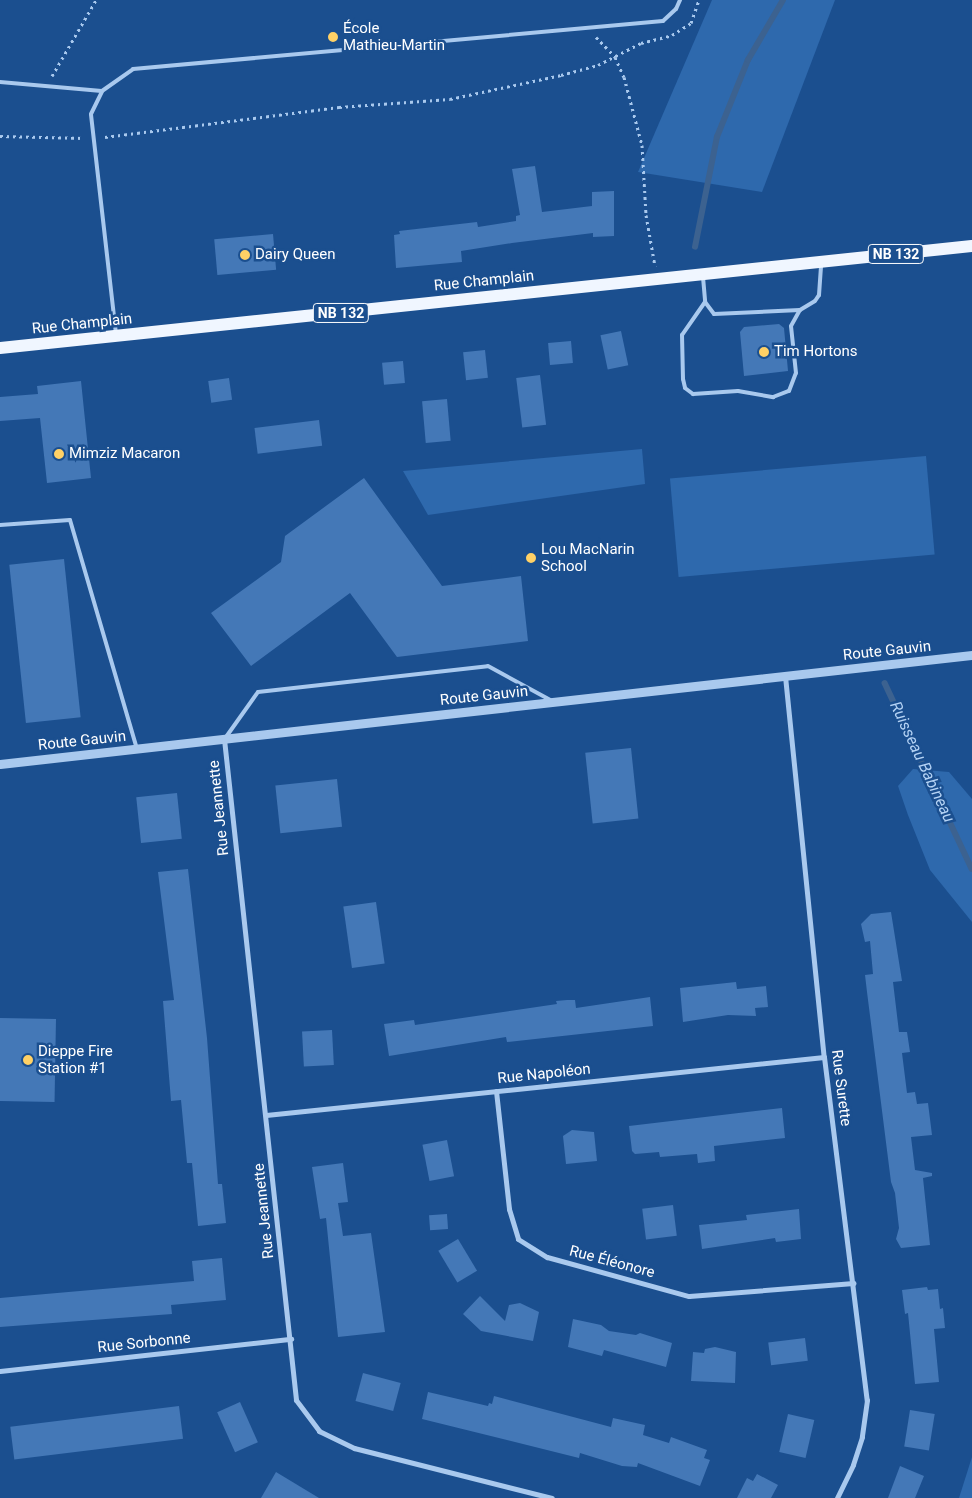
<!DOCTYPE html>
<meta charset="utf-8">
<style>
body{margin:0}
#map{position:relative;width:972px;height:1498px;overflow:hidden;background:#1b4f8f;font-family:Roboto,sans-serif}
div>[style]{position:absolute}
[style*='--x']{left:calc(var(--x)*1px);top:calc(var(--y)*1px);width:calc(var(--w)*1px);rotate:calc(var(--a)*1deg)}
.green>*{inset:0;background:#2e69ad;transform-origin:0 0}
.stream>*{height:5.5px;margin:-2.75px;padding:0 2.75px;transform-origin:2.75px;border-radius:2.75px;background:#3c6290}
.building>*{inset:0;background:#4478b7;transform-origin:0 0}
.path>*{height:3px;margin-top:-1.5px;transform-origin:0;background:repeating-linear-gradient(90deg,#a9c9ee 0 2.5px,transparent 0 6.5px)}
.service>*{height:4px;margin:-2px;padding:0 2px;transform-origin:2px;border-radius:2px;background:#a9c9ee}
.minor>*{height:5px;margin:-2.5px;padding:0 2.5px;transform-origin:2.5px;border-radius:2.5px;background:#a9c9ee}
.tertiary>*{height:9px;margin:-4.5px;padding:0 4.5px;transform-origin:4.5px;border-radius:4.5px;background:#a9c9ee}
.primary>*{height:12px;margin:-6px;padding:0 6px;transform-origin:6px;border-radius:6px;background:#f0f6ff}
.dots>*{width:14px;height:14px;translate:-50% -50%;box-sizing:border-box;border:2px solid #1b4f8f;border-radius:50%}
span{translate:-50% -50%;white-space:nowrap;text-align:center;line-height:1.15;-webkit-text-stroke:5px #1b4f8f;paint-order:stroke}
.shield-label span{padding:1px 4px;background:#1b4f8f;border:1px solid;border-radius:4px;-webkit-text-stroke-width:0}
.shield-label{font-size:14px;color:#fff;font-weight:700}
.poi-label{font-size:15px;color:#fff}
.left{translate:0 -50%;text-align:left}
.street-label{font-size:15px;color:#fff}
.water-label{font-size:16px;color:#b5d3f5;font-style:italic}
</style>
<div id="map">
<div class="green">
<i style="clip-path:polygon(712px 0,835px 0,762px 192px,638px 172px)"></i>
<i style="clip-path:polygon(642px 449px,645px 484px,428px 515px,403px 471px)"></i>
<i style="left:926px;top:456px;width:99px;height:257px;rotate:85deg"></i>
<i style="clip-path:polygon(913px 769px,949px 772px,972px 799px,972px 922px,930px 870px,908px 815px,898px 786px)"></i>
<i style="clip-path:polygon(972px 1457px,972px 1498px,959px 1498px)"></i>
</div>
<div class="stream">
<i style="--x:695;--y:247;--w:112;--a:-78.7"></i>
<i style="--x:717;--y:137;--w:83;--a:-68.1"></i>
<i style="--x:748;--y:60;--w:69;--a:-59.7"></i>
<i style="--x:885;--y:683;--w:205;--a:64.9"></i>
</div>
<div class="building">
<i style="clip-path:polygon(535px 166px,542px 212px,592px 206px,592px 192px,614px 191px,614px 236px,593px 237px,593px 233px,512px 243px,461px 251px,462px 262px,396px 268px,394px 235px,400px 234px,399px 231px,477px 222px,478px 227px,516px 221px,516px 216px,520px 215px,512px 169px)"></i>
<i style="left:273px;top:234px;width:36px;height:59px;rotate:85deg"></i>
<i style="clip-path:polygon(779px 324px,784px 328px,788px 371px,744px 376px,740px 332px,744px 327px)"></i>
<i style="left:621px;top:331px;width:35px;height:21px;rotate:78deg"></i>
<i style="left:571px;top:341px;width:22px;height:23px;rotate:85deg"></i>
<i style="left:485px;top:350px;width:28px;height:22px;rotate:84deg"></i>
<i style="left:403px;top:361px;width:22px;height:21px;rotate:85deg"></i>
<i style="left:540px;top:375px;width:50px;height:24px;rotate:83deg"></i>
<i style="left:229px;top:378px;width:22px;height:21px;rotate:82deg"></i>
<i style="clip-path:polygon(81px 381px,91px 478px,47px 483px,40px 418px,0 421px,0 397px,38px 394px,37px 386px)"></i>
<i style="left:447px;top:399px;width:42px;height:25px;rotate:85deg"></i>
<i style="left:319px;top:420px;width:26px;height:65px;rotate:83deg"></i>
<i style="clip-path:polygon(364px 478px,442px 586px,521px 576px,528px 641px,397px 657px,350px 593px,251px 666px,211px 613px,281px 562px,285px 536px)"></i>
<i style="left:64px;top:559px;width:159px;height:55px;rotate:84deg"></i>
<i style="left:631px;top:748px;width:71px;height:46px;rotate:84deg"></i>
<i style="left:337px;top:779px;width:48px;height:62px;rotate:84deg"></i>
<i style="left:177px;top:793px;width:46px;height:41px;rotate:84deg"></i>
<i style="clip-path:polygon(188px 869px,207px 1038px,218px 1184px,222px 1184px,226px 1223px,198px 1226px,192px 1163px,187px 1163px,181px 1100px,171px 1101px,163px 1001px,174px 1000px,158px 872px)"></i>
<i style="left:376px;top:902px;width:62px;height:33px;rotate:82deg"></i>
<i style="clip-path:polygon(891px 912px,902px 981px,893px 982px,899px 1032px,907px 1032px,910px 1052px,902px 1053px,907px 1093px,915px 1092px,917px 1104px,928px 1103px,932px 1135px,911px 1137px,915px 1170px,932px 1173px,932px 1176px,923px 1178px,930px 1245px,901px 1248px,896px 1239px,899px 1228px,895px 1193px,891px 1182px,867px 992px,865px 975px,873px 974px,870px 941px,865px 942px,861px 924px,871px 914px)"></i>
<i style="clip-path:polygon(736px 982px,737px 989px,766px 986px,768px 1007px,755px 1008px,756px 1016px,728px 1015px,683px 1022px,680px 988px)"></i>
<i style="clip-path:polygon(650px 997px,653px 1026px,507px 1042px,506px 1037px,389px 1056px,384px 1024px,414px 1020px,415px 1025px,557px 1004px,556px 1001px,567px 1000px,575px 1000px,576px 1008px)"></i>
<i style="left:0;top:1018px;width:56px;height:83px;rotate:1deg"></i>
<i style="left:332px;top:1030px;width:35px;height:30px;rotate:87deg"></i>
<i style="clip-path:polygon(782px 1108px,785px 1138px,714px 1146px,715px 1161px,698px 1163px,697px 1154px,660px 1157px,659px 1152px,635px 1154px,632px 1151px,629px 1126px)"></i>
<i style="clip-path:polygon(572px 1130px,594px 1132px,597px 1161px,566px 1164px,563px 1136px)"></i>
<i style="left:447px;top:1140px;width:37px;height:25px;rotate:79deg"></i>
<i style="clip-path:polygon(343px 1163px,348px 1202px,338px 1203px,343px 1236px,371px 1233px,385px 1332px,338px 1337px,326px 1218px,320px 1219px,312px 1167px)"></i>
<i style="left:673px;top:1205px;width:31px;height:31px;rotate:83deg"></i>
<i style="clip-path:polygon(799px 1209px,801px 1239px,776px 1242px,775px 1238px,702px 1249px,699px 1225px,747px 1220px,746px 1215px)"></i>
<i style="left:447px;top:1214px;width:15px;height:18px;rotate:86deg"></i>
<i style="left:458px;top:1239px;width:37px;height:23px;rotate:59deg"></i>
<i style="clip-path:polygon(222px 1258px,226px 1300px,171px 1305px,172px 1314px,0 1327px,0 1298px,194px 1281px,192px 1261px)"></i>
<i style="clip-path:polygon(927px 1287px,928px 1290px,938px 1289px,940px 1309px,943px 1308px,945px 1328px,934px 1329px,939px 1382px,915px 1384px,908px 1313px,905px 1314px,902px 1290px)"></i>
<i style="clip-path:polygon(480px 1296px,505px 1321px,509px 1305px,520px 1303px,539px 1312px,533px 1341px,481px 1331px,463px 1314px)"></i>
<i style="clip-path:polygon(573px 1319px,601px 1325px,609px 1331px,636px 1335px,640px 1333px,672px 1343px,666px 1367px,604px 1350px,602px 1356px,568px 1347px)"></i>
<i style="left:805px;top:1338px;width:23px;height:37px;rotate:83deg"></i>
<i style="clip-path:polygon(715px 1347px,736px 1352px,735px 1383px,691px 1381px,693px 1352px,704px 1353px,705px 1349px)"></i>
<i style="left:363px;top:1373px;width:39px;height:29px;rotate:15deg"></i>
<i style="clip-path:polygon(428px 1392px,488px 1406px,489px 1403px,492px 1404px,494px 1396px,611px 1427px,613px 1418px,645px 1425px,643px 1435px,669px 1443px,671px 1437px,707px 1450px,704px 1458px,710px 1460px,700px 1486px,638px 1463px,637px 1467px,622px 1466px,580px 1453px,579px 1458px,422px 1419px)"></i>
<i style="left:240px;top:1402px;width:44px;height:25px;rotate:66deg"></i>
<i style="left:179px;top:1406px;width:33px;height:170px;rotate:83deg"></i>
<i style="left:910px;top:1410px;width:25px;height:37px;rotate:9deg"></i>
<i style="left:788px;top:1414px;width:27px;height:39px;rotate:13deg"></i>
<i style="clip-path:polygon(900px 1466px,924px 1476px,915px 1498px,888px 1498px)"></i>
<i style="clip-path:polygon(276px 1472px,319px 1498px,261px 1498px)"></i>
<i style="clip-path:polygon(757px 1474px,778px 1485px,771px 1498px,737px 1498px,747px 1478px,753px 1481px)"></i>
</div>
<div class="path">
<i style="--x:596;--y:37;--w:28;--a:46"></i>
<i style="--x:615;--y:57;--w:22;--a:66"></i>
<i style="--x:624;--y:77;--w:70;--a:75.2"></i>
<i style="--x:642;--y:145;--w:70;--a:86.7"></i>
<i style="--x:646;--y:215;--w:52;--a:80"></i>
<i style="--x:52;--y:76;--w:88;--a:-59.9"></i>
<i style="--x:0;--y:136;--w:84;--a:1.4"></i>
<i style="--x:105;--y:137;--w:236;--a:-7.3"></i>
<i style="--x:339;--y:107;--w:111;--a:-4.1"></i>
<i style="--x:450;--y:99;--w:114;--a:-12.2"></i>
<i style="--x:561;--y:75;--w:38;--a:-15"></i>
<i style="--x:598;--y:65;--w:48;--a:-27.1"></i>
<i style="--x:641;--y:43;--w:32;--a:-14"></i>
<i style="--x:672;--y:35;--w:22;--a:-32"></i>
<i style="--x:691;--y:23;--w:24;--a:-71"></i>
</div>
<div class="service">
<i style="--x:0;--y:82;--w:102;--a:5"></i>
<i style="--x:703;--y:277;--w:25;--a:85"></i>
<i style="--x:705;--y:302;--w:15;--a:53"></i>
<i style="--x:714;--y:314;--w:86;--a:-2.7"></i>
<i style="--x:800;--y:310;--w:17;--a:-31"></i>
<i style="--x:815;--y:301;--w:7;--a:-56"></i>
<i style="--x:819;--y:295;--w:30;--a:-86"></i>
<i style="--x:705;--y:302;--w:40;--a:124.9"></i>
<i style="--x:682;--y:335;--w:44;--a:88.7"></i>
<i style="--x:683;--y:379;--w:9;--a:77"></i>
<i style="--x:685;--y:388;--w:10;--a:37"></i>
<i style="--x:693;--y:394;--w:45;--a:-3.8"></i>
<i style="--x:738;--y:391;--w:36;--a:10"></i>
<i style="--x:773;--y:397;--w:17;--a:-21"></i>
<i style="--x:789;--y:391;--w:19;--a:-69"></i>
<i style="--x:796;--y:373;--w:47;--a:-96.1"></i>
<i style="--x:791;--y:326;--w:18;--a:-61"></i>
<i style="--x:116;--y:334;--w:221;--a:-96.5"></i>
<i style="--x:91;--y:114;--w:25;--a:-64"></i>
<i style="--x:102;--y:91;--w:38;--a:-35"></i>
<i style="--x:133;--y:69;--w:532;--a:-5.17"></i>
<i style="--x:663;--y:21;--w:18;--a:-43"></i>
<i style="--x:676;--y:9;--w:10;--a:-66"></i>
<i style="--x:0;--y:525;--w:70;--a:-4.1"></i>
<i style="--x:70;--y:520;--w:239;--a:73.7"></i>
<i style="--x:226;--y:737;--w:55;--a:-54.6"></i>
<i style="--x:258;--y:692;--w:231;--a:-6.4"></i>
<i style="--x:488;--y:666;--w:71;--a:28.7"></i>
</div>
<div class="minor">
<i style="--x:785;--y:676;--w:383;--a:84.2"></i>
<i style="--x:824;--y:1057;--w:346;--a:82.9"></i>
<i style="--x:867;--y:1400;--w:37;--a:98"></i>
<i style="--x:862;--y:1437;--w:29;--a:108"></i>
<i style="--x:853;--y:1465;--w:37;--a:116"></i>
<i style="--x:224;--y:739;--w:665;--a:83.78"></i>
<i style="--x:296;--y:1400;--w:39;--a:53"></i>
<i style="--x:319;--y:1431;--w:39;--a:26"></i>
<i style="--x:354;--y:1448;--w:204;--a:14.2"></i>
<i style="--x:496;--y:1091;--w:119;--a:83.7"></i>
<i style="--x:509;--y:1209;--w:31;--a:73"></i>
<i style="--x:518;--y:1239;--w:34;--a:32"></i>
<i style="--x:547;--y:1257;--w:147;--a:15.4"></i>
<i style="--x:689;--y:1296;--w:165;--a:-4.5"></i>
<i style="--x:266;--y:1115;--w:561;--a:-5.93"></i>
<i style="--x:0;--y:1371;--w:293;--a:-6.3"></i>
</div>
<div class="tertiary">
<i style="--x:0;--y:764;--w:978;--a:-6.4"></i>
</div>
<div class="primary">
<i style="--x:0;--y:348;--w:977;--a:-5.99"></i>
</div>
<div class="dots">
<i style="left:333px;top:37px;background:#ffd166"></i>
<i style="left:245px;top:255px;background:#ffd166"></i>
<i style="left:764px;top:352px;background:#ffd166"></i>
<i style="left:59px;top:454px;background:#ffd166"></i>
<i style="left:531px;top:558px;background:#ffd166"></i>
<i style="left:28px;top:1060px;background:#ffd166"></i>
</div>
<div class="shield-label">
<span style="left:896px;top:254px">NB 132</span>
<span style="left:341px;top:313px">NB 132</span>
</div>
<div class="poi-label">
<span class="left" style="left:343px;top:37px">École<br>Mathieu-Martin</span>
<span class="left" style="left:255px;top:255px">Dairy Queen</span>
<span class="left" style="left:774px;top:352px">Tim Hortons</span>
<span class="left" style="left:69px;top:454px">Mimziz Macaron</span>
<span class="left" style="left:541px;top:558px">Lou MacNarin<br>School</span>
<span class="left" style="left:38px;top:1060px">Dieppe Fire<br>Station #1</span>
</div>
<div class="street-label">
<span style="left:484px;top:281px;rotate:-6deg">Rue Champlain</span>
<span style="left:82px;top:324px;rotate:-6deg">Rue Champlain</span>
<span style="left:887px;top:651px;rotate:-6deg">Route Gauvin</span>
<span style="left:484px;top:696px;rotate:-6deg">Route Gauvin</span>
<span style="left:82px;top:741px;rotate:-6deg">Route Gauvin</span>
<span style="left:219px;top:808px;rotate:-96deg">Rue Jeannette</span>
<span style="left:544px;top:1074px;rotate:-6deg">Rue Napoléon</span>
<span style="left:841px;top:1088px;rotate:83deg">Rue Surette</span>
<span style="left:264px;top:1211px;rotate:-96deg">Rue Jeannette</span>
<span style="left:612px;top:1262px;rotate:15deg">Rue Éléonore</span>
<span style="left:144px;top:1343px;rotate:-6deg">Rue Sorbonne</span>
</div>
<div class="water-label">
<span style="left:922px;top:762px;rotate:65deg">Ruisseau Babineau</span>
</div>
</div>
